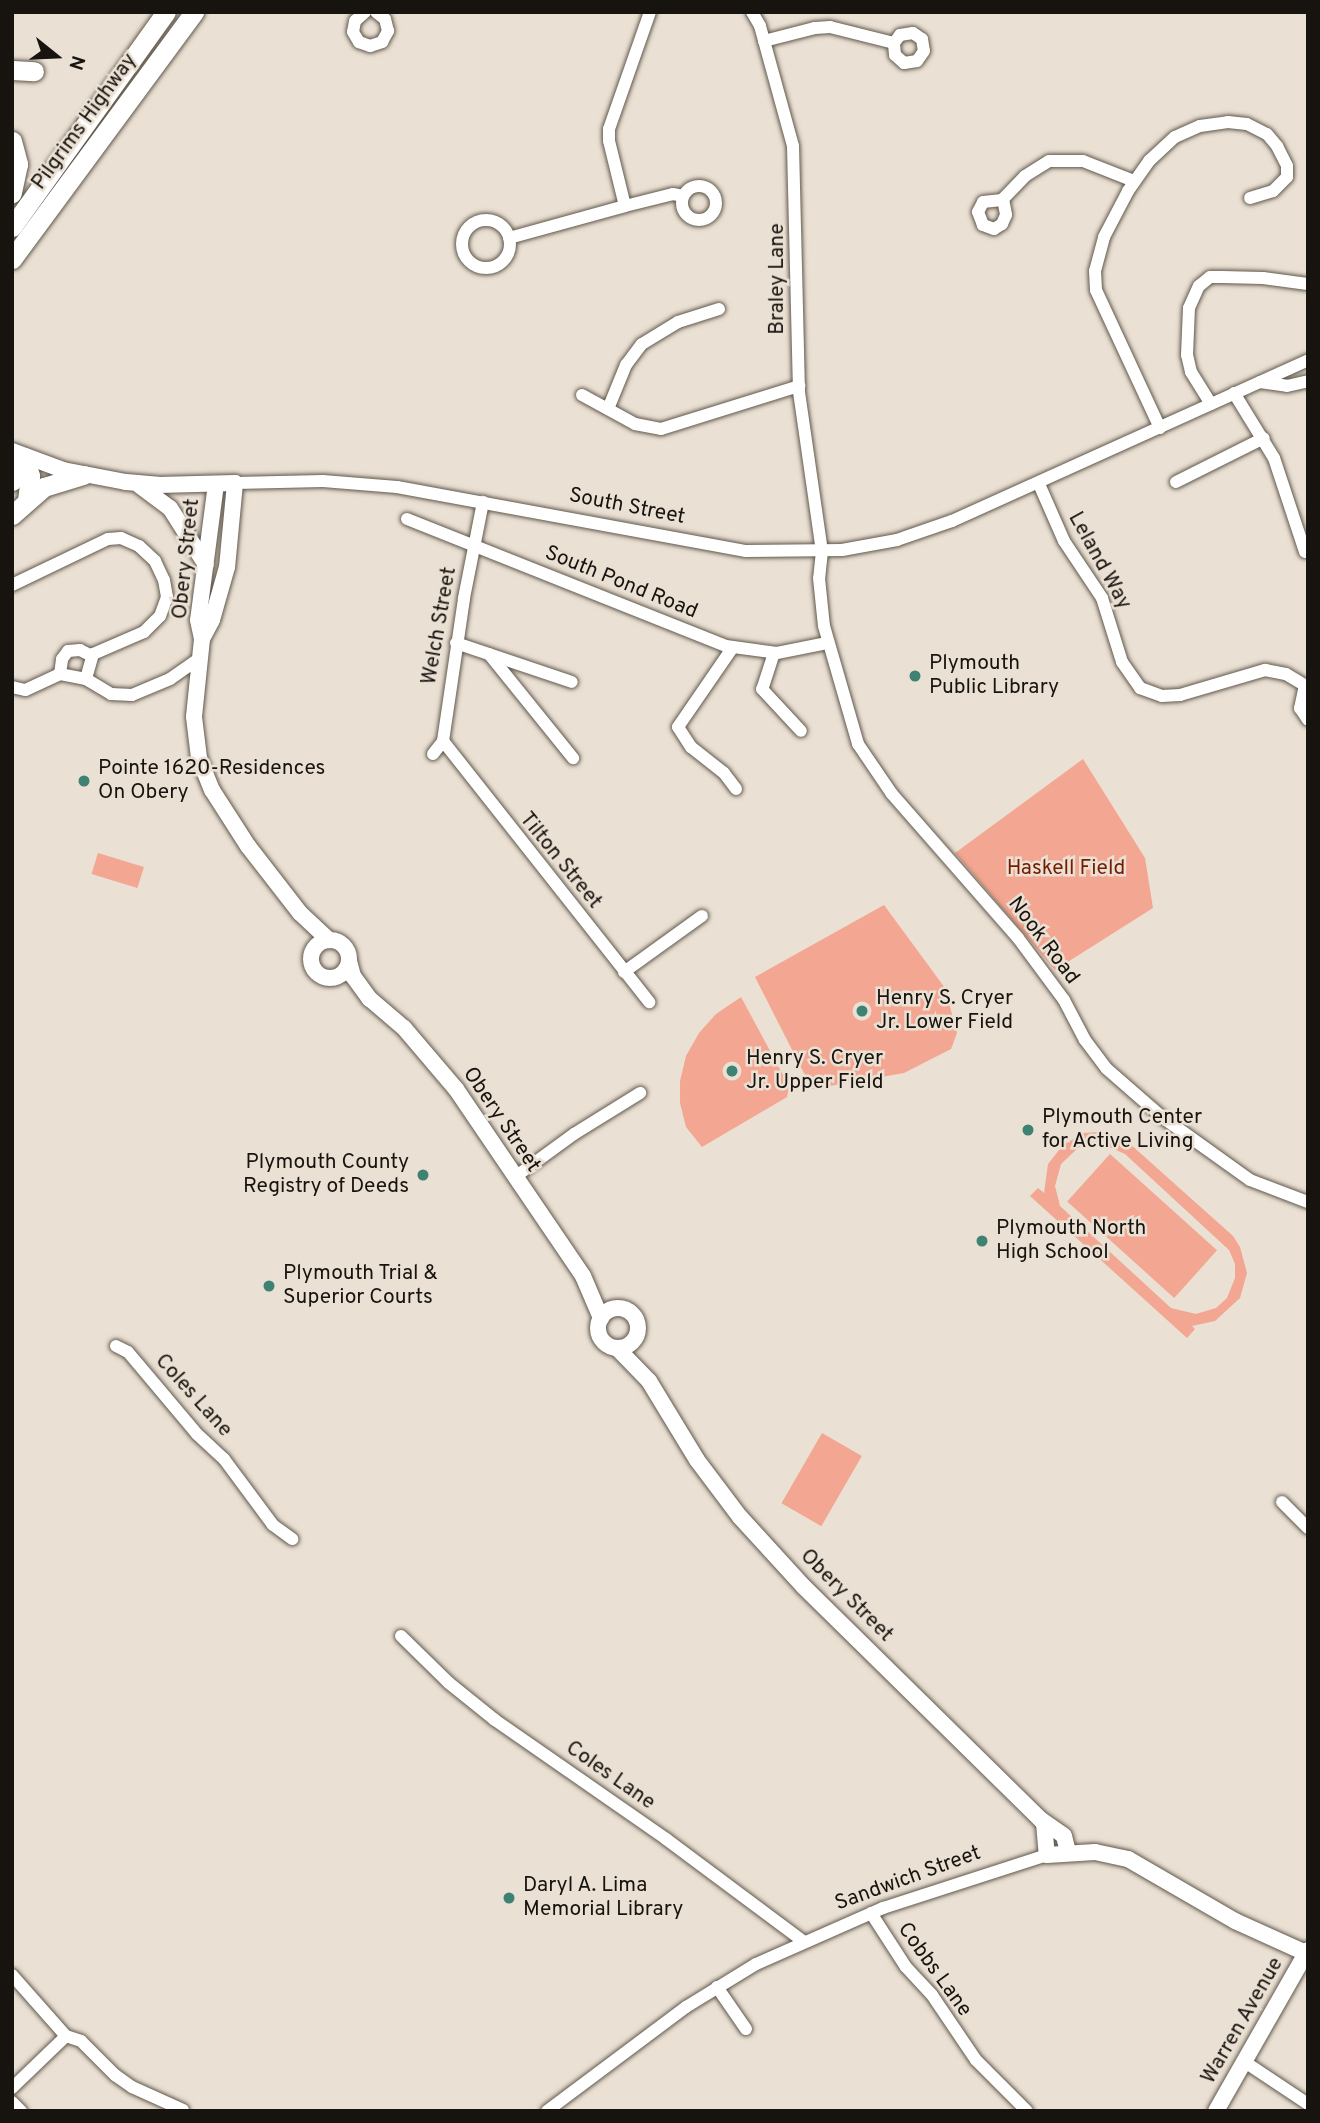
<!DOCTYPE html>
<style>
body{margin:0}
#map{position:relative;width:1320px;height:2123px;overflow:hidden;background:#eae0d3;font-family:Overpass,sans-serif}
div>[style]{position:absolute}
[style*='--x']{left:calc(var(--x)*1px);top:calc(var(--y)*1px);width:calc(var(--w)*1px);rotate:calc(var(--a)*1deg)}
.green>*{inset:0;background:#f3a691;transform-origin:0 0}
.roads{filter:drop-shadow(0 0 2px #60584c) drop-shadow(0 0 2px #60584c)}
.minor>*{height:12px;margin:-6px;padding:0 6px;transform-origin:6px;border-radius:6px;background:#fff}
.minor>.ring{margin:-6px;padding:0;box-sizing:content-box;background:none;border:12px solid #fff;border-radius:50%}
.major>*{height:16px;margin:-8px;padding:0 8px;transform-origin:8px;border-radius:8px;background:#fff}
.major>.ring{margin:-8px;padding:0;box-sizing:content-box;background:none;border:16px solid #fff;border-radius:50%}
.highway>*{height:19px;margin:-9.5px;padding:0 9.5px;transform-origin:9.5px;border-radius:9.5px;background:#fff}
.dots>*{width:19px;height:19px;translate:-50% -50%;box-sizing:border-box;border:4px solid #eae0d3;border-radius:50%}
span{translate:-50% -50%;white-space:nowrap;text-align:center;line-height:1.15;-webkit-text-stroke:5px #eae0d3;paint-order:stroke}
.street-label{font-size:21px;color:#17130f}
.poi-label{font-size:21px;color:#17130f}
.left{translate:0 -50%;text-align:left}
.right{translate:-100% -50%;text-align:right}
.park-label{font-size:21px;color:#741b01}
.frame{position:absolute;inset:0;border:14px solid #17130f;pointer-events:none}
.north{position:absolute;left:21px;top:21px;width:70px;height:70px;-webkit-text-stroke:5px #eae0d3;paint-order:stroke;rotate:108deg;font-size:19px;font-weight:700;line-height:28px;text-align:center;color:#17130f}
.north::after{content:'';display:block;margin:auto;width:24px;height:32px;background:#17130f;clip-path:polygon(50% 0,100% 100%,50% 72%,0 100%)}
</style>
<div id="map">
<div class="green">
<i style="clip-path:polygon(1083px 759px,1145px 858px,1153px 908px,1055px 970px,955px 853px)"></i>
<i style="left:98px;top:853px;width:48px;height:22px;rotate:17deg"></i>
<i style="clip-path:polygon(884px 905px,945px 988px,957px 1033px,951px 1049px,904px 1073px,812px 1089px,755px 977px)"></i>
<i style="clip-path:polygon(741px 997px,789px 1086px,787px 1097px,702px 1147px,686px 1127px,680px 1103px,680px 1081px,686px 1056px,699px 1033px,716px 1014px)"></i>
<i style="clip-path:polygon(evenodd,1099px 1132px,1129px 1143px,1233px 1236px,1240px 1247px,1247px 1273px,1240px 1298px,1215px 1321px,1192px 1326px,1195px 1329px,1187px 1338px,1030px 1196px,1038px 1188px,1044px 1193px,1048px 1164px,1063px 1145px,1084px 1133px,1099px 1132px,1100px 1143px,1125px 1154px,1229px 1250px,1235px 1264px,1235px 1278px,1227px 1298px,1216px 1308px,1196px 1314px,1171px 1308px,1060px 1206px,1055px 1186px,1061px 1164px,1079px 1147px,1100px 1143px)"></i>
<i style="left:1110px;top:1154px;width:144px;height:64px;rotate:42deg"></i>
<i style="left:822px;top:1433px;width:46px;height:81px;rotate:30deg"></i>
</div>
<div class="roads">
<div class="minor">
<i style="--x:365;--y:12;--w:13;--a:138"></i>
<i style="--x:355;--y:21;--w:11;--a:100"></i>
<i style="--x:353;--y:32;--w:12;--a:59"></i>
<i style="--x:359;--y:42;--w:12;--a:20"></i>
<i style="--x:370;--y:46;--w:13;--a:-18"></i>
<i style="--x:382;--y:42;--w:13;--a:-61"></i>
<i style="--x:388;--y:31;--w:12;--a:-104"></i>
<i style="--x:385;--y:19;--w:11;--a:-142"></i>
<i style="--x:752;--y:12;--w:16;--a:60"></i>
<i style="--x:760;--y:26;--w:124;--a:74.6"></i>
<i style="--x:793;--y:146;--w:246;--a:88.6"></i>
<i style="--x:799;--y:392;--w:161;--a:81.8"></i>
<i style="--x:822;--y:551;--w:27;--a:96"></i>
<i style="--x:819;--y:578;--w:48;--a:84.1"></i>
<i style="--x:824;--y:626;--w:123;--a:73.9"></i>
<i style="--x:858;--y:744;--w:60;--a:55.8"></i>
<i style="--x:892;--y:794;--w:191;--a:48.8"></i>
<i style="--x:1018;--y:938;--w:77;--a:53.4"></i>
<i style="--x:1064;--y:1000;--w:45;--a:62.3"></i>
<i style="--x:1085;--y:1040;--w:36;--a:53"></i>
<i style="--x:1107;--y:1069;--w:73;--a:41.1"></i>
<i style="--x:1162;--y:1117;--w:108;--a:35.6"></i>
<i style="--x:1250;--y:1180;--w:62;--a:20.8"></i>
<i style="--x:764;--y:41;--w:53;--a:-14.3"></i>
<i style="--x:815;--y:28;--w:15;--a:-4"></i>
<i style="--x:830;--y:27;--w:66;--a:14"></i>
<i style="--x:894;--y:43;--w:10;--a:-53"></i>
<i style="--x:900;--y:35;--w:13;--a:-9"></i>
<i style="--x:913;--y:33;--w:11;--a:34"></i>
<i style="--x:922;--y:39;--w:12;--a:81"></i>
<i style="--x:924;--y:51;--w:12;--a:125"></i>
<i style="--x:917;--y:61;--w:13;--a:171"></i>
<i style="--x:904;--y:63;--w:12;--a:-138"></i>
<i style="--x:895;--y:55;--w:12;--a:-95"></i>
<i class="ring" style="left:682px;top:186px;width:22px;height:22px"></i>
<i style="--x:1003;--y:199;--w:16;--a:79"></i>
<i style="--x:1006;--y:215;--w:10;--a:114"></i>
<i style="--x:1002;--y:224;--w:9;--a:148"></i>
<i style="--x:994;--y:229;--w:12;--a:-160"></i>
<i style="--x:983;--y:225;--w:14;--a:-111"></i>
<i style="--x:978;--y:212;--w:11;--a:-63"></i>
<i style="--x:983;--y:202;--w:19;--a:-6"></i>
<i style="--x:1002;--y:200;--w:33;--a:-46"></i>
<i style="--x:1025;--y:176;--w:28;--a:-32"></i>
<i style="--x:1049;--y:161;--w:34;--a:0"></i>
<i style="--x:1083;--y:161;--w:55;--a:21.4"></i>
<i style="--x:625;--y:206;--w:67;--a:-103.8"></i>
<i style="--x:609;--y:141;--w:12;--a:-90"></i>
<i style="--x:609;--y:129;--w:124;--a:-70.7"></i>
<i class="ring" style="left:462px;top:220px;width:36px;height:36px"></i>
<i style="--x:509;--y:238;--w:120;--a:-15.4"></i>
<i style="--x:625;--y:206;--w:49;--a:-14"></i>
<i style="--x:673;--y:194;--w:10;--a:11"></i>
<i style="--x:1260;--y:382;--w:27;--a:8"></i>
<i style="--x:1287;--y:386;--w:22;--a:-13"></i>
<i style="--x:1234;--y:393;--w:76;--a:58.4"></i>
<i style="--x:1274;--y:458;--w:99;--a:71.7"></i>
<i style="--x:582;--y:395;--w:60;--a:28.7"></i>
<i style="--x:635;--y:424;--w:26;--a:11"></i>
<i style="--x:661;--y:429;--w:145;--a:-17.3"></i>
<i style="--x:1211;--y:404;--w:38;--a:-122"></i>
<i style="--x:1191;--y:372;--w:17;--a:-103"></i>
<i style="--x:1187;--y:355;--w:47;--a:-87.6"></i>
<i style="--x:1189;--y:308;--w:24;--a:-66"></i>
<i style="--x:1199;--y:286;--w:14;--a:-39"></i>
<i style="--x:1210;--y:277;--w:12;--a:0"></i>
<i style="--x:1222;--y:277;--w:41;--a:1.4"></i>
<i style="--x:1263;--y:278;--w:45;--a:7.6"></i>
<i style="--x:608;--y:409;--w:48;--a:-67.8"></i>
<i style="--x:626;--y:365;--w:26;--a:-53"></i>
<i style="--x:642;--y:344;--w:42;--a:-31.4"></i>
<i style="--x:678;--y:322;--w:43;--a:-17.6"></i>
<i style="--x:1160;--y:428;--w:152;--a:-114.9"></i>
<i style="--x:1096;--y:290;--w:19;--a:-93"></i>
<i style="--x:1095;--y:271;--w:35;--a:-75"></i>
<i style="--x:1104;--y:237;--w:52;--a:-62.4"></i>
<i style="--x:1128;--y:191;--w:37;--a:-55"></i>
<i style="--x:1149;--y:161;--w:35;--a:-43"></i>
<i style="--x:1175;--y:137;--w:27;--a:-24"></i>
<i style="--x:1200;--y:126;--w:28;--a:-8"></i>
<i style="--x:1228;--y:122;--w:19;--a:6"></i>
<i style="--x:1247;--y:124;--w:22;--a:27"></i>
<i style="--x:1267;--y:134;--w:16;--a:50"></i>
<i style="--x:1277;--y:146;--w:22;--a:63"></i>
<i style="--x:1287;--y:166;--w:11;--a:90"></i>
<i style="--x:1287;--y:177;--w:20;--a:135"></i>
<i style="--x:1273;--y:191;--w:24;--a:163"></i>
<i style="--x:1176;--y:482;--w:98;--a:-26.6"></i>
<i style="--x:235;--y:483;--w:88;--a:-1.3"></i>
<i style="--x:323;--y:481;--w:74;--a:4.6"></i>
<i style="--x:397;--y:487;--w:355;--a:10.4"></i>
<i style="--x:746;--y:551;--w:96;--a:-0.6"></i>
<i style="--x:842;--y:550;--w:56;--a:-10.3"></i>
<i style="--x:897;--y:540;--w:58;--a:-19.1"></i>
<i style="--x:952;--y:521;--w:391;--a:-24.3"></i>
<i style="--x:1039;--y:484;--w:62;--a:66.3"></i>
<i style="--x:1064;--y:541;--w:69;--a:56.3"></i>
<i style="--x:1102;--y:598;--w:67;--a:72.6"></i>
<i style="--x:1122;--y:662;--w:32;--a:55"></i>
<i style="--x:1140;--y:688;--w:23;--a:20"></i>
<i style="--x:1162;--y:696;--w:18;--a:-3"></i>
<i style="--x:1180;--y:695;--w:89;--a:-16.4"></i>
<i style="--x:1265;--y:670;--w:21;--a:11"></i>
<i style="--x:1286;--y:674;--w:26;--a:31"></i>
<i style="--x:407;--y:519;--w:343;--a:21.7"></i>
<i style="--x:726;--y:646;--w:51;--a:7.8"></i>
<i style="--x:777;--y:653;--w:51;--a:-11.3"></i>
<i style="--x:12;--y:585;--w:106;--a:-25.6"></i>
<i style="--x:108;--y:539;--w:13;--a:-4"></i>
<i style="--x:121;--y:538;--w:20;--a:24"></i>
<i style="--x:139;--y:546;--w:22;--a:43"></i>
<i style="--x:155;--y:561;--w:21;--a:65"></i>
<i style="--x:164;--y:580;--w:17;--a:80"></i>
<i style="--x:167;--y:597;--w:20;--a:110"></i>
<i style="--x:160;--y:616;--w:23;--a:135"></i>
<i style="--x:144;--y:632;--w:56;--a:156.7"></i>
<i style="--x:93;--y:654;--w:26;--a:106"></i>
<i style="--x:86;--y:679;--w:26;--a:-169"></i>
<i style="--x:60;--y:674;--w:38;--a:155"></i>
<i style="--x:25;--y:690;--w:13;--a:-167"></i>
<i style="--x:456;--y:643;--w:122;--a:18.6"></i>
<i style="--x:733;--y:647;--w:97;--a:124.5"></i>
<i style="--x:678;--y:727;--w:24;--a:57"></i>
<i style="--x:691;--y:747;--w:42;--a:38.2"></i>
<i style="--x:724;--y:773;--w:20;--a:53"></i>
<i style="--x:774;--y:653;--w:38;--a:108"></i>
<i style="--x:762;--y:689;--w:57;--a:47.1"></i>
<i style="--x:489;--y:654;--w:134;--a:51.1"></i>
<i style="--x:60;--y:674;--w:15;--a:-82"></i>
<i style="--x:62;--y:659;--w:10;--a:-53"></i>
<i style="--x:68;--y:651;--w:12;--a:-5"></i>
<i style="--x:80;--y:650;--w:13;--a:27"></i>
<i style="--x:86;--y:679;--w:29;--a:31"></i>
<i style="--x:111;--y:694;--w:21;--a:3"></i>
<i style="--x:132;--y:695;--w:41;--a:-22.8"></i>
<i style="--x:170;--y:679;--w:35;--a:-35"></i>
<i style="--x:1305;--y:685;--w:24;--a:102"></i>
<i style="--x:1300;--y:708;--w:14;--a:56"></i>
<i style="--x:443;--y:741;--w:333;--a:51.7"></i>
<i style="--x:433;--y:754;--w:16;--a:-52"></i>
<i style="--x:443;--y:741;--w:145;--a:-81.6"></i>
<i style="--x:464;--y:598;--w:98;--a:-78.8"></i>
<i style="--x:624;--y:972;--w:96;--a:-35.7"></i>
<i style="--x:515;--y:1177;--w:73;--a:-36.1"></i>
<i style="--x:574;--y:1134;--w:78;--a:-31.8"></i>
<i style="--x:116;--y:1346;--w:13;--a:27"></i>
<i style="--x:128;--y:1352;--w:107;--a:49.9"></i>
<i style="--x:197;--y:1434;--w:37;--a:43"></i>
<i style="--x:224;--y:1459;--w:82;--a:53.4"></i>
<i style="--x:273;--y:1525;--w:24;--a:36"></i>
<i style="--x:1282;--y:1502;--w:37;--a:45"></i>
<i style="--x:401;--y:1636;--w:67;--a:44.4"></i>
<i style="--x:449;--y:1683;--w:59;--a:38.8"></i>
<i style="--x:495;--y:1720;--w:208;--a:34.8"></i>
<i style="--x:666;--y:1839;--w:171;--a:36.7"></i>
<i style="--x:871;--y:1913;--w:64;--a:57.1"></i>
<i style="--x:906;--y:1967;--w:38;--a:47"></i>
<i style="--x:932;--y:1995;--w:78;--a:55.9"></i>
<i style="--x:976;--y:2060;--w:72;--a:45"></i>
<i style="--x:12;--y:1975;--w:81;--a:48.5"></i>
<i style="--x:717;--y:1987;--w:51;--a:55.4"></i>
<i style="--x:66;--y:2036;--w:16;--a:18"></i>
<i style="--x:81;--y:2041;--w:48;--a:45"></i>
<i style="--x:115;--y:2075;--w:21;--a:35"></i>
<i style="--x:132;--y:2087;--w:56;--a:24.3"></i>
<i style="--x:1245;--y:2062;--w:76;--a:33.7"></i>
<i style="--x:12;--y:2088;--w:75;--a:-43.9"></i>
<i style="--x:12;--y:2102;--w:13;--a:45"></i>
<i style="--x:547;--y:2111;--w:174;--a:-36.8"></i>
<i style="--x:686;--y:2007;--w:82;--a:-31.6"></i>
<i style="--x:756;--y:1964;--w:139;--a:-23.8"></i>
<i style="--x:883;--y:1908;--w:172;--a:-17.9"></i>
</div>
<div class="major">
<i style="--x:12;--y:451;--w:54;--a:20.4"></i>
<i style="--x:63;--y:470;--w:64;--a:10.8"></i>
<i style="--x:126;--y:482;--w:32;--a:5"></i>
<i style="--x:158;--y:485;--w:77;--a:-1.5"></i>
<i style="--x:235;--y:483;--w:84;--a:95.4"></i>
<i style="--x:227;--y:567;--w:55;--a:105.8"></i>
<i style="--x:212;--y:620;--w:21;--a:118"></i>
<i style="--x:216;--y:484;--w:137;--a:97.5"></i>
<i style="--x:198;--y:620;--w:19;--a:78"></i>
<i style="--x:202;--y:639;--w:78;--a:95.9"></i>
<i style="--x:194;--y:717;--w:41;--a:83"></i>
<i style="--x:199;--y:758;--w:35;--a:68"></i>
<i style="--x:212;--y:790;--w:67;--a:57.3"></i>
<i style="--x:248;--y:846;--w:85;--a:52.2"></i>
<i style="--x:300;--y:913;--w:40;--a:43"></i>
<i style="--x:139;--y:485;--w:39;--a:37"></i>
<i style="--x:170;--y:508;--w:67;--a:57.7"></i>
<i class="ring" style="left:311px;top:940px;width:22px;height:22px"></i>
<i style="--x:349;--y:961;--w:16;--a:75"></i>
<i style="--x:353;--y:976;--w:29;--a:54"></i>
<i style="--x:370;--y:999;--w:45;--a:40.5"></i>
<i style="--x:404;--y:1028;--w:80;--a:49.6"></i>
<i style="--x:456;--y:1089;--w:226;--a:55.8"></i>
<i style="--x:583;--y:1276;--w:46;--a:66.8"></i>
<i class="ring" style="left:598px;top:1308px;width:24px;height:24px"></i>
<i style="--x:617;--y:1348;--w:46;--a:45.9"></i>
<i style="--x:649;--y:1381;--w:92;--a:58.7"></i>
<i style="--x:697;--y:1460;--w:71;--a:53"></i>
<i style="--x:740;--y:1517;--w:95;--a:47.6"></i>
<i style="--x:804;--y:1587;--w:337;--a:44.5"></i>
<i style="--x:1044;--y:1823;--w:32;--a:85"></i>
<i style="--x:1047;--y:1855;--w:48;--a:-3.6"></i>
<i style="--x:1095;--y:1852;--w:34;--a:12"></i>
<i style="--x:1128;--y:1859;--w:124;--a:30.1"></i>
<i style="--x:1235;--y:1921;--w:78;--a:24.3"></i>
<i style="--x:1040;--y:1819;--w:29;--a:35"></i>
<i style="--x:1064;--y:1836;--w:16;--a:76"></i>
<i style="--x:1216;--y:2111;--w:185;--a:-60.3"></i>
</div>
<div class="highway">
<i style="--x:12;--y:70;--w:22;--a:3"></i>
<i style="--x:12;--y:141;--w:24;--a:75"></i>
<i style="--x:18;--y:164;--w:30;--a:102"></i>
<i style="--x:12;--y:227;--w:264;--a:-54.4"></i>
<i style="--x:12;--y:259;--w:307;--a:-53.6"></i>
<i style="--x:24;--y:457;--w:20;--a:72"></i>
<i style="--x:30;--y:476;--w:24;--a:97"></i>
<i style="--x:12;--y:481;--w:27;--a:-63"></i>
<i style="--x:12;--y:515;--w:43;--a:-41.2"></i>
<i style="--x:44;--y:487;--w:41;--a:-17.1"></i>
</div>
</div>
<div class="dots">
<i style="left:915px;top:676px;background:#3e8274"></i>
<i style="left:84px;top:781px;background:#3e8274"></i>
<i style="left:862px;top:1011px;background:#3e8274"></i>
<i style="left:732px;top:1071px;background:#3e8274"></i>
<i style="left:1028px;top:1130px;background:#3e8274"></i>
<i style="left:423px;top:1175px;background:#3e8274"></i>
<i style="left:982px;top:1241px;background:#3e8274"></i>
<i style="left:269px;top:1286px;background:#3e8274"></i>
<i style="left:509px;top:1898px;background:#3e8274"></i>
</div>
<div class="street-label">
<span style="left:85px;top:122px;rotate:-54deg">Pilgrims Highway</span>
<span style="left:778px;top:279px;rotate:-90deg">Braley Lane</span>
<span style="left:627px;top:507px;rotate:11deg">South Street</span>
<span style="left:187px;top:559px;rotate:-84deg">Obery Street</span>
<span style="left:1099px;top:561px;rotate:61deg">Leland Way</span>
<span style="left:621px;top:583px;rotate:22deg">South Pond Road</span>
<span style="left:440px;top:626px;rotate:-80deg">Welch Street</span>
<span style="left:560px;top:861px;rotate:51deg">Tilton Street</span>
<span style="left:1043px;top:941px;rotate:53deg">Nook Road</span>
<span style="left:501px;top:1120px;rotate:56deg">Obery Street</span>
<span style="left:193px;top:1396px;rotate:48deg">Coles Lane</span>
<span style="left:846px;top:1596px;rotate:45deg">Obery Street</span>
<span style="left:610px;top:1776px;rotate:35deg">Coles Lane</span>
<span style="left:908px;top:1879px;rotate:-20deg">Sandwich Street</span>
<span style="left:934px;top:1970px;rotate:54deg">Cobbs Lane</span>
<span style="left:1243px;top:2021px;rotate:-60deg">Warren Avenue</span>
</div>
<div class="poi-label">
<span class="left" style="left:929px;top:676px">Plymouth<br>Public Library</span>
<span class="left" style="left:98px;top:781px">Pointe 1620-Residences<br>On Obery</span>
<span class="left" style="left:876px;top:1011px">Henry S. Cryer<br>Jr. Lower Field</span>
<span class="left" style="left:746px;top:1071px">Henry S. Cryer<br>Jr. Upper Field</span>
<span class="left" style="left:1042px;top:1130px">Plymouth Center<br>for Active Living</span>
<span class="right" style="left:409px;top:1175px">Plymouth County<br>Registry of Deeds</span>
<span class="left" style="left:996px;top:1241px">Plymouth North<br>High School</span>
<span class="left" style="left:283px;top:1286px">Plymouth Trial &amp;<br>Superior Courts</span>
<span class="left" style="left:523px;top:1898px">Daryl A. Lima<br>Memorial Library</span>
</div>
<div class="park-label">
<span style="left:1066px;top:869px">Haskell Field</span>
</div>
<div class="frame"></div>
<div class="north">N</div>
</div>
